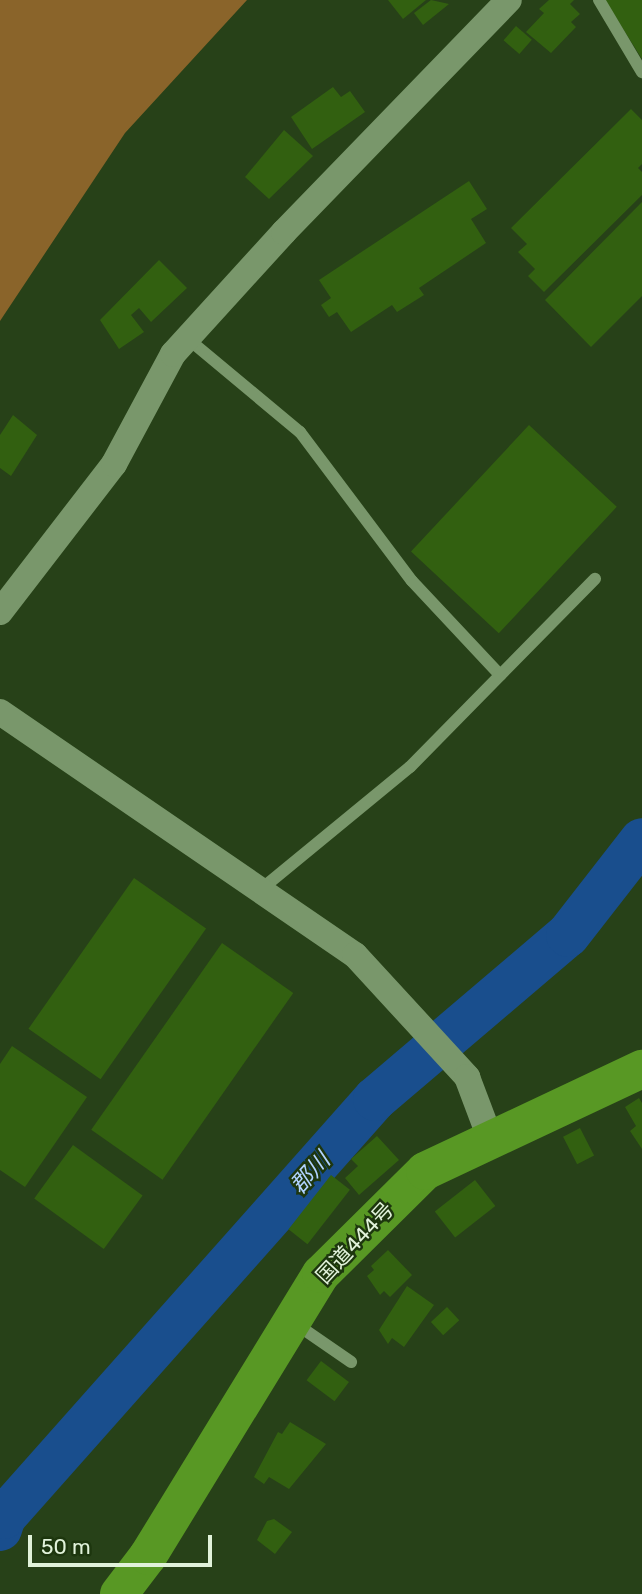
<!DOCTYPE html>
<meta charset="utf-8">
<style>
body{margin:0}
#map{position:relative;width:642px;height:1594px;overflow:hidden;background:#274118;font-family:Rubik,"Noto Sans JP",sans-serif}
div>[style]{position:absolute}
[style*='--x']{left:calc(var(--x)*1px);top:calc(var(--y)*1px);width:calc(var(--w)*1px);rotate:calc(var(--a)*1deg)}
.forest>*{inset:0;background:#8a642a}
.river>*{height:44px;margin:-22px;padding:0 22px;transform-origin:22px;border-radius:22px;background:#194e8d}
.building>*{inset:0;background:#326010;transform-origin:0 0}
.service>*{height:12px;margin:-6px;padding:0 6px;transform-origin:6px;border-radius:6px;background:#79976b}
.minor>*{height:26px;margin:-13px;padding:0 13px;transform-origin:13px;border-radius:13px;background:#79976b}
.trunk>*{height:38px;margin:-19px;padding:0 19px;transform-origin:19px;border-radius:19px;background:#589824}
span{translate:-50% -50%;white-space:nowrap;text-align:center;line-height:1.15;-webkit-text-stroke:5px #1d360e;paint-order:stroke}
.street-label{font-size:21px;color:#e1f2da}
.water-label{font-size:23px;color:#b1d3ff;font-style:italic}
.scale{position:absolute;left:28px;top:1535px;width:184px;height:32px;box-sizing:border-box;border:4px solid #e1f2da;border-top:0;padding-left:9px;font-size:21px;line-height:24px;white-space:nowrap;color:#e1f2da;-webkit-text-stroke:5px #1d360e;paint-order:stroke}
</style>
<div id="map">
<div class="forest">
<i style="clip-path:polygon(0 0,247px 0,125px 133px,0 321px)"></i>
</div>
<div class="river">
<i style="--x:0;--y:1529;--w:13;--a:-72"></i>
<i style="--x:4;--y:1517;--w:559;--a:-48.41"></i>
<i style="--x:375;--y:1099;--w:253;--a:-40.4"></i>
<i style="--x:568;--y:935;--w:120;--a:-52.1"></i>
</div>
<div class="building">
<i style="clip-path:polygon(388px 0,426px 0,403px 19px)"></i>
<i style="clip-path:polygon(431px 0,449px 4px,423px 25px,414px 13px)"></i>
<i style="clip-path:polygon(549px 0,574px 0,570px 4px,580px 14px,571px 22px,576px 27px,551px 53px,526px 32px,544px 13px,539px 9px)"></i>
<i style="clip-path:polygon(605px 0,642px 0,642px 59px)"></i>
<i style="left:516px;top:26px;width:21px;height:19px;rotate:41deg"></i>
<i style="clip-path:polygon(333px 87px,341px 97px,350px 91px,365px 112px,312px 149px,291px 117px)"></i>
<i style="clip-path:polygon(631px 109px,642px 120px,642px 164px,638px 168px,642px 172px,642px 195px,544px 292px,528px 276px,535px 269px,518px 252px,527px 244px,511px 228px)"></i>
<i style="clip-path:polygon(284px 130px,313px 156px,269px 199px,245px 177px)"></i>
<i style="clip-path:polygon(469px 181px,487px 209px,471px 219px,486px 243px,419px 288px,424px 295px,397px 312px,392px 305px,351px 332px,337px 312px,329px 317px,321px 305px,331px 298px,319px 280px)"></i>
<i style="clip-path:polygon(642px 202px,642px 296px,591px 347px,545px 300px)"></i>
<i style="clip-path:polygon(159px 260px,187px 288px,151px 322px,139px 308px,131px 315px,144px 332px,119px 349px,100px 320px)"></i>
<i style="clip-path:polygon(13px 415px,37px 435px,11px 476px,0 468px,0 435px)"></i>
<i style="left:529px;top:425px;width:120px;height:173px;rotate:43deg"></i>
<i style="left:134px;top:878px;width:88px;height:184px;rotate:35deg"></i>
<i style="left:222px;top:943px;width:87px;height:228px;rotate:35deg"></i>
<i style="clip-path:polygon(12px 1046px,87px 1097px,25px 1187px,0 1170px,0 1064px)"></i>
<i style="clip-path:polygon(639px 1098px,642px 1103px,642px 1149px,630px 1131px,636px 1126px,625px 1107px)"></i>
<i style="left:580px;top:1128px;width:31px;height:19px;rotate:63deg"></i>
<i style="clip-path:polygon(377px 1136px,399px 1160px,359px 1195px,345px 1178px,358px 1166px,351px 1159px)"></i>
<i style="left:73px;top:1145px;width:86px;height:66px;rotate:36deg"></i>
<i style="left:331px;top:1175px;width:24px;height:69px;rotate:38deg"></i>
<i style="left:475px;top:1180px;width:33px;height:51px;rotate:52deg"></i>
<i style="clip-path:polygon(388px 1250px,412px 1275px,390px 1297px,384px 1291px,380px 1295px,367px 1276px,374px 1270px,371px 1266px)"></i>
<i style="clip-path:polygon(407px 1286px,434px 1305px,404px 1347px,392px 1338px,388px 1344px,379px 1330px)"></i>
<i style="left:447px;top:1307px;width:18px;height:22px;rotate:47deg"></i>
<i style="left:321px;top:1361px;width:35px;height:24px;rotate:37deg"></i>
<i style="clip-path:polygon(290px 1422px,326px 1444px,289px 1489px,269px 1477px,264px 1484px,254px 1477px,278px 1432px,282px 1434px)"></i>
<i style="clip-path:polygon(274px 1519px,292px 1532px,275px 1554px,257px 1540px,267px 1521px)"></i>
</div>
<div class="service">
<i style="--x:599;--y:0;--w:84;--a:59.2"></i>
<i style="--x:187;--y:338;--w:147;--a:39.8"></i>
<i style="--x:300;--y:432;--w:186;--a:53.1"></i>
<i style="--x:412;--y:581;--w:129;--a:46.9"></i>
<i style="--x:259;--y:891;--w:195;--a:-39.4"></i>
<i style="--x:410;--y:767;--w:264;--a:-45.5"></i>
<i style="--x:296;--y:1324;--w:67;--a:34.6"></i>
</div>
<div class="minor">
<i style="--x:0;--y:612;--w:187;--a:-52.4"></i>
<i style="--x:114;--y:464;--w:125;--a:-61.8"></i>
<i style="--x:173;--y:354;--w:165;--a:-47.7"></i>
<i style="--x:284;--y:232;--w:323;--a:-45.9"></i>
<i style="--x:0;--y:712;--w:430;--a:34.4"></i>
<i style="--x:355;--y:955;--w:166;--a:47.4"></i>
<i style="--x:467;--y:1077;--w:65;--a:69.3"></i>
</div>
<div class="trunk">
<i style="--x:119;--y:1594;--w:48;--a:-52.7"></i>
<i style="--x:148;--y:1556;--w:331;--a:-58.5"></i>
<i style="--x:321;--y:1274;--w:146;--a:-44.7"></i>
<i style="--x:425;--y:1171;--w:240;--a:-25.2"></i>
</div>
<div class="street-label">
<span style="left:355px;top:1243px;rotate:-47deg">国道444号</span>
</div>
<div class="water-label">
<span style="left:310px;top:1173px;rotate:-48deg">郡川</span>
</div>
<div class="scale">50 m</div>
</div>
